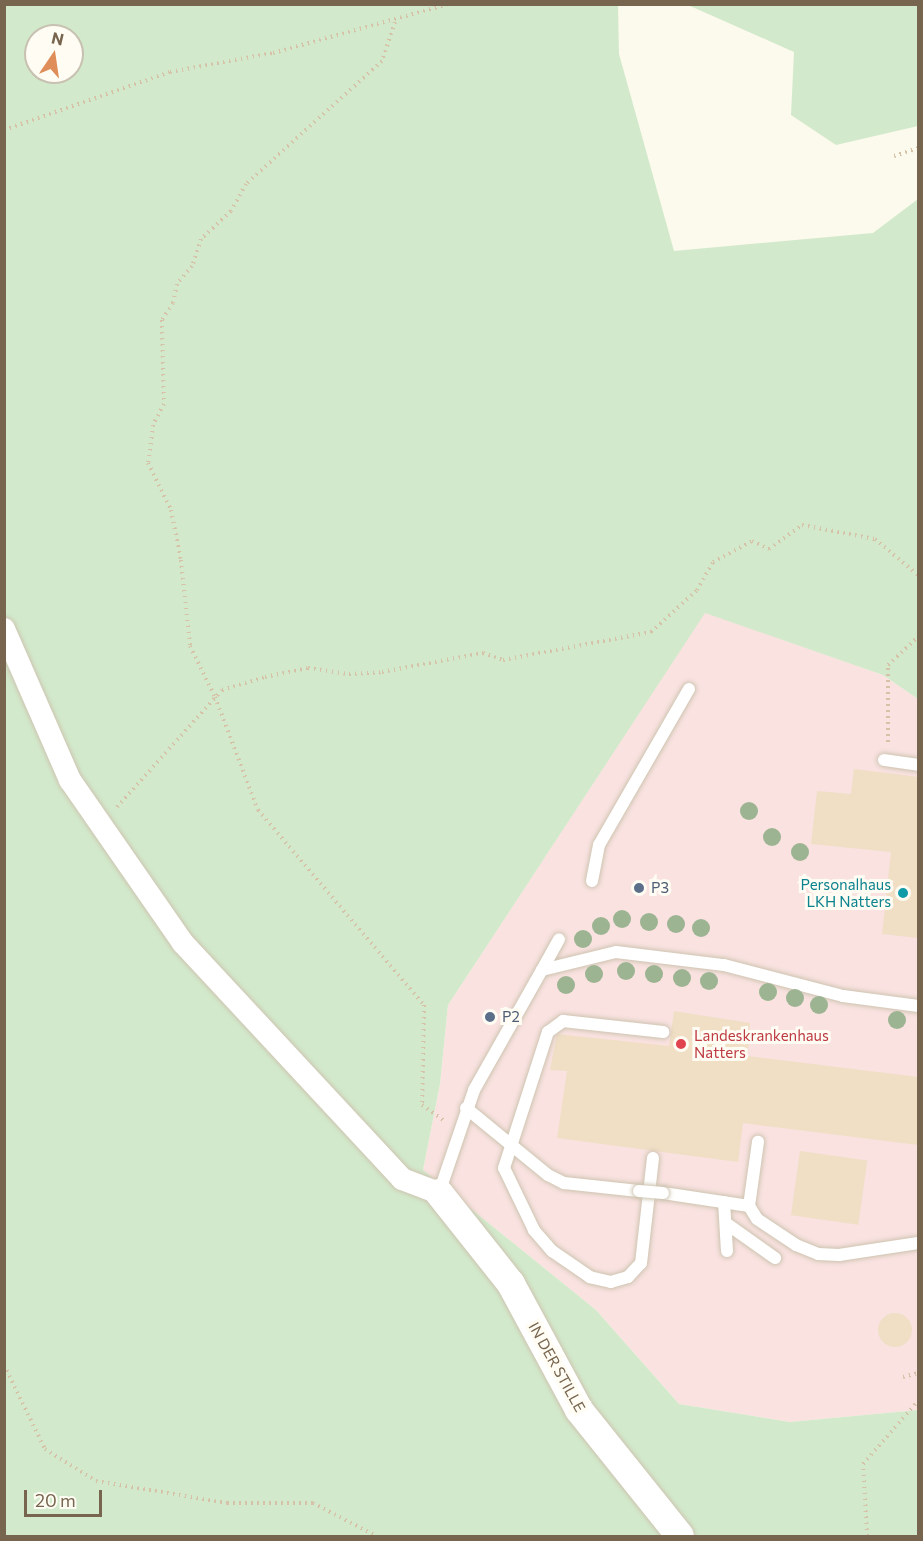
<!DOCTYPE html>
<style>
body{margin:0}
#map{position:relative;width:923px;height:1541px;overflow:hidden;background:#fcf9ed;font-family:Commissioner,sans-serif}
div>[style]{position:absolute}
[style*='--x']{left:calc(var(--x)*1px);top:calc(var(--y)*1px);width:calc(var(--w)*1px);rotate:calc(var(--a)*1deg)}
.medical>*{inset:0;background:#f9e2e0}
.green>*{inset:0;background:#d2eacb}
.building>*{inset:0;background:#f0dec5;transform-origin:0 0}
.round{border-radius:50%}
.path>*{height:4px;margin-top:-2px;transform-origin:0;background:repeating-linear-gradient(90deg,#d6c2a8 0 1.5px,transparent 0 6px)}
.roads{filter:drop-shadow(0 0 2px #cec4b1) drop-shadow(0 0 2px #cec4b1)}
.service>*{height:12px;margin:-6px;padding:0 6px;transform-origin:6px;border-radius:6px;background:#fff}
.minor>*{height:22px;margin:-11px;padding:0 11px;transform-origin:11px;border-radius:11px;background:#fff}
.tertiary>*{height:28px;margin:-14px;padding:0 14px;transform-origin:14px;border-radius:14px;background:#fff}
.bridges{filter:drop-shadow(0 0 2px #cec4b1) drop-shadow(0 0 2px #cec4b1)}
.service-bridge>*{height:12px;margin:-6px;padding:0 6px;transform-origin:6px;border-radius:6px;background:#fff}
.trees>*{width:18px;height:18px;margin:-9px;border-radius:50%;background:#9cb492}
.dots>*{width:16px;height:16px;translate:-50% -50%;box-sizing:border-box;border:3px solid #fefcf3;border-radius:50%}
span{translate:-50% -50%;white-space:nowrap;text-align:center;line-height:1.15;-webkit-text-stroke:6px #fefcf3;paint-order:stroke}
.culture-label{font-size:15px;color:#0d838f}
.right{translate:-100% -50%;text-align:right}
.service-label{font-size:15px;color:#4e5e75}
.left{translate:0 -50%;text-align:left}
.health-label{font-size:15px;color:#be3a42}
.street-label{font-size:15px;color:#77654f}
.frame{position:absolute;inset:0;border:6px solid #77654f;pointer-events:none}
.north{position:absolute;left:24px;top:24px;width:60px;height:60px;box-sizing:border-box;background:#fefcf3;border:2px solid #c8c0b1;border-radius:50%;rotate:13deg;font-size:16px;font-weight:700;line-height:24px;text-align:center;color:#77654f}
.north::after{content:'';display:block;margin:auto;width:21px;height:27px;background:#df8e59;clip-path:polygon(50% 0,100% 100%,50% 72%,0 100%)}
.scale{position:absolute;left:24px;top:1490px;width:78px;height:27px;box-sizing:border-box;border:3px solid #77654f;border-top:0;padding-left:8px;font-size:18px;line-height:21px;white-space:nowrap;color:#77654f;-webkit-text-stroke:4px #fefcf3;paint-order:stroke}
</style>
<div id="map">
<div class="medical">
<i style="clip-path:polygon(705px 612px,883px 675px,918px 699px,918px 1410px,790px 1422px,679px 1404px,596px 1310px,423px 1170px,440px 1084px,448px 1005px)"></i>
</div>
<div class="green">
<i style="clip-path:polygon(evenodd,5px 5px,618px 5px,619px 54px,674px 251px,873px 233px,918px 199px,918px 699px,883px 675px,705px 613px,448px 1005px,440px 1084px,423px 1170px,596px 1310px,679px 1404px,790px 1422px,918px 1410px,918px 1536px,5px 1536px,5px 5px,36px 36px,72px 36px,72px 72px,36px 72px,36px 36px)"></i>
<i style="clip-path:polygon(688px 5px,918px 5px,918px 126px,836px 145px,791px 115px,794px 52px)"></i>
</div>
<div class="building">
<i style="clip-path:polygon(854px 769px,918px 777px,918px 938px,882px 934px,891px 852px,811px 844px,817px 791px,851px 794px)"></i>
<i style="clip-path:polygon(674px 1011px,750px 1023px,748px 1056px,918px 1077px,918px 1145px,743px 1123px,738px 1162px,557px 1138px,567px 1071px,550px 1070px,557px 1034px,669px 1046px)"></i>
<i style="left:800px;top:1151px;width:68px;height:65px;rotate:8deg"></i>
<i class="round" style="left:878px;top:1313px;width:34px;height:34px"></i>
</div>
<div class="path">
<i style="--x:395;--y:22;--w:41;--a:108.4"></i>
<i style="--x:382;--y:61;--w:183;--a:137.9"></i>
<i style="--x:246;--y:184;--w:31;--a:119"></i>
<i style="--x:231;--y:211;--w:41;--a:137"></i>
<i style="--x:201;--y:239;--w:28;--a:108"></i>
<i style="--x:192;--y:266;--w:23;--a:130"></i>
<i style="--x:177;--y:284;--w:19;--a:102"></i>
<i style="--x:173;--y:303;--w:20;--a:123"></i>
<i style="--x:162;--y:320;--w:84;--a:88.6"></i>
<i style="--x:164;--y:404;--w:24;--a:118"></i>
<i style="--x:153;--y:425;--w:38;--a:97"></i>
<i style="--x:148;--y:463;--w:52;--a:63.9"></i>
<i style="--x:171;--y:510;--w:51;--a:78.7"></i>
<i style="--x:181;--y:560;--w:86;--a:84"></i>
<i style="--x:190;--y:646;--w:57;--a:63.9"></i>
<i style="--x:215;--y:697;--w:121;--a:69.2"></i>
<i style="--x:258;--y:810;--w:256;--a:49.6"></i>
<i style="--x:424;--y:1005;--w:100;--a:91.1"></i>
<i style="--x:422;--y:1105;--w:28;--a:35"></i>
<i style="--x:4;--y:130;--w:176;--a:-19.3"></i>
<i style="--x:170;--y:72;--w:105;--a:-10.5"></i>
<i style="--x:273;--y:53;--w:182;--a:-15.6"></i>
<i style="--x:894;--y:156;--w:25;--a:-18"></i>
<i style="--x:888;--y:742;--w:77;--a:-90"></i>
<i style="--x:888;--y:665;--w:41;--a:-43"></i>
<i style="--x:117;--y:807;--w:157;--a:-48.1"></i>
<i style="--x:222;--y:690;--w:45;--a:-16.8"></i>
<i style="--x:265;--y:677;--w:44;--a:-11.8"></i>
<i style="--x:308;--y:668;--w:41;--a:8.3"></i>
<i style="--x:349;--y:674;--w:33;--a:-3"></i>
<i style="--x:382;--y:672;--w:103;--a:-10.7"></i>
<i style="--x:483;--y:653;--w:21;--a:19"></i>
<i style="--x:503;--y:660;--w:151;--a:-10.7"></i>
<i style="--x:651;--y:632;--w:62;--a:-42.4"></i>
<i style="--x:697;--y:590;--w:32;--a:-60"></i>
<i style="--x:713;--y:562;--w:44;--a:-28.3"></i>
<i style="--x:752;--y:541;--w:19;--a:25"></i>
<i style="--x:769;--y:549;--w:41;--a:-36"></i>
<i style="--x:802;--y:525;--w:74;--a:10.9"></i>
<i style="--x:875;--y:539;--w:56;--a:39.9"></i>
<i style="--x:4;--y:1365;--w:93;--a:64"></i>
<i style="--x:45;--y:1449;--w:60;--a:32.1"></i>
<i style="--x:96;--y:1481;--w:133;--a:9.5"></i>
<i style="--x:227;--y:1503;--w:86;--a:0"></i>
<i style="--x:313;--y:1503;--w:71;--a:27.6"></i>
<i style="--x:903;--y:1377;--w:16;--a:-15"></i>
<i style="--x:867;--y:1536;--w:72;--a:-93.2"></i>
<i style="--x:863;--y:1464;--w:84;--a:-48.9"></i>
</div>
<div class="roads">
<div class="service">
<i style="--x:884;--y:760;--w:34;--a:8"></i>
<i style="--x:592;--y:881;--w:37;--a:-79"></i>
<i style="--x:599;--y:845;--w:180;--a:-60"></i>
<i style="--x:542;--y:970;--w:35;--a:-61"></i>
<i style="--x:466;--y:1108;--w:106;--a:39.3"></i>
<i style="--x:548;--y:1175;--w:18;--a:27"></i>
<i style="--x:564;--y:1183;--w:75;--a:6.1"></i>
<i style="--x:653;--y:1158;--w:106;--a:96.5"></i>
<i style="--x:641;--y:1263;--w:19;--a:133"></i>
<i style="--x:628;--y:1277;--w:18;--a:164"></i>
<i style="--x:611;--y:1282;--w:22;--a:-167"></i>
<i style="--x:590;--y:1277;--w:46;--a:-145.6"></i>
<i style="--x:552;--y:1251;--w:28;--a:-131"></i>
<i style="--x:534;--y:1230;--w:69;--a:-115.8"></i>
<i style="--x:504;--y:1168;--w:143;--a:-72.1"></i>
<i style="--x:548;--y:1032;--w:19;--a:-36"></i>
<i style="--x:563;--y:1021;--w:101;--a:6.3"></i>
<i style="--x:439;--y:1193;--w:109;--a:-71.2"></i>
<i style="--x:474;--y:1090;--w:138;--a:-60.5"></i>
<i style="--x:542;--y:970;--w:76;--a:-13.7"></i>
<i style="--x:616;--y:952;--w:109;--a:6.9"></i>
<i style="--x:724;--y:965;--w:123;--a:14.6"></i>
<i style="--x:843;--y:996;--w:76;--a:7.6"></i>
<i style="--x:663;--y:1193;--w:87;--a:8.6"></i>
<i style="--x:749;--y:1206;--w:15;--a:58"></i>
<i style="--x:757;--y:1219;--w:47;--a:33.7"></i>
<i style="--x:796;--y:1245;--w:24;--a:22"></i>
<i style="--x:818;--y:1254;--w:21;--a:3"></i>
<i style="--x:839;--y:1255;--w:80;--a:-8.6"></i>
<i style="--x:724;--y:1202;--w:49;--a:86.5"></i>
<i style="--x:749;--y:1206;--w:65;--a:-82"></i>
<i style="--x:727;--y:1224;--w:59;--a:35.3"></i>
</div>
<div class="minor">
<i style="--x:4;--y:629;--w:165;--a:66.4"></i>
<i style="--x:70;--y:780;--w:198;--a:55.3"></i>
<i style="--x:183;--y:943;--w:322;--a:47.1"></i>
<i style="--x:402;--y:1179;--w:40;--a:21"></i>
</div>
<div class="tertiary">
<i style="--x:439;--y:1193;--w:116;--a:51.6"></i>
<i style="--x:511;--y:1284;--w:143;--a:61.6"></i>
<i style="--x:579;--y:1410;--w:161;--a:51.3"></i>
</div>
</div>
<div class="bridges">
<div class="service-bridge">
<i style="--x:639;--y:1191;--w:24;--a:5"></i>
</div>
</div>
<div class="trees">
<i style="left:749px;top:811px"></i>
<i style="left:772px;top:837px"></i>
<i style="left:800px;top:852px"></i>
<i style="left:622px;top:919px"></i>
<i style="left:649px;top:922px"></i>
<i style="left:676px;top:924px"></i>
<i style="left:601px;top:926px"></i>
<i style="left:701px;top:928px"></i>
<i style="left:583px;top:939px"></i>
<i style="left:626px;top:971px"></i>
<i style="left:594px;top:974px"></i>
<i style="left:654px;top:974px"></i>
<i style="left:682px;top:978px"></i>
<i style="left:709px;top:981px"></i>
<i style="left:566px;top:985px"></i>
<i style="left:768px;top:992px"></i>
<i style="left:795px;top:998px"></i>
<i style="left:819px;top:1005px"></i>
<i style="left:897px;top:1020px"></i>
</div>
<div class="dots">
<i style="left:639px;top:888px;background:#5c6f8a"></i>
<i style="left:903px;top:893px;background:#0f9aa8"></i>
<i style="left:490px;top:1017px;background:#5c6f8a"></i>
<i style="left:681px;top:1044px;background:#e0444e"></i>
</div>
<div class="culture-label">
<span class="right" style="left:891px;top:893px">Personalhaus<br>LKH Natters</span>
</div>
<div class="service-label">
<span class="left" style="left:651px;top:888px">P3</span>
<span class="left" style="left:502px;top:1017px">P2</span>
</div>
<div class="health-label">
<span class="left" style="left:694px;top:1044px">Landeskrankenhaus<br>Natters</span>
</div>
<div class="street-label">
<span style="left:557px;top:1367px;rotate:61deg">IN DER STILLE</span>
</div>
<div class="frame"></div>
<div class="north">N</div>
<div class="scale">20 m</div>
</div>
